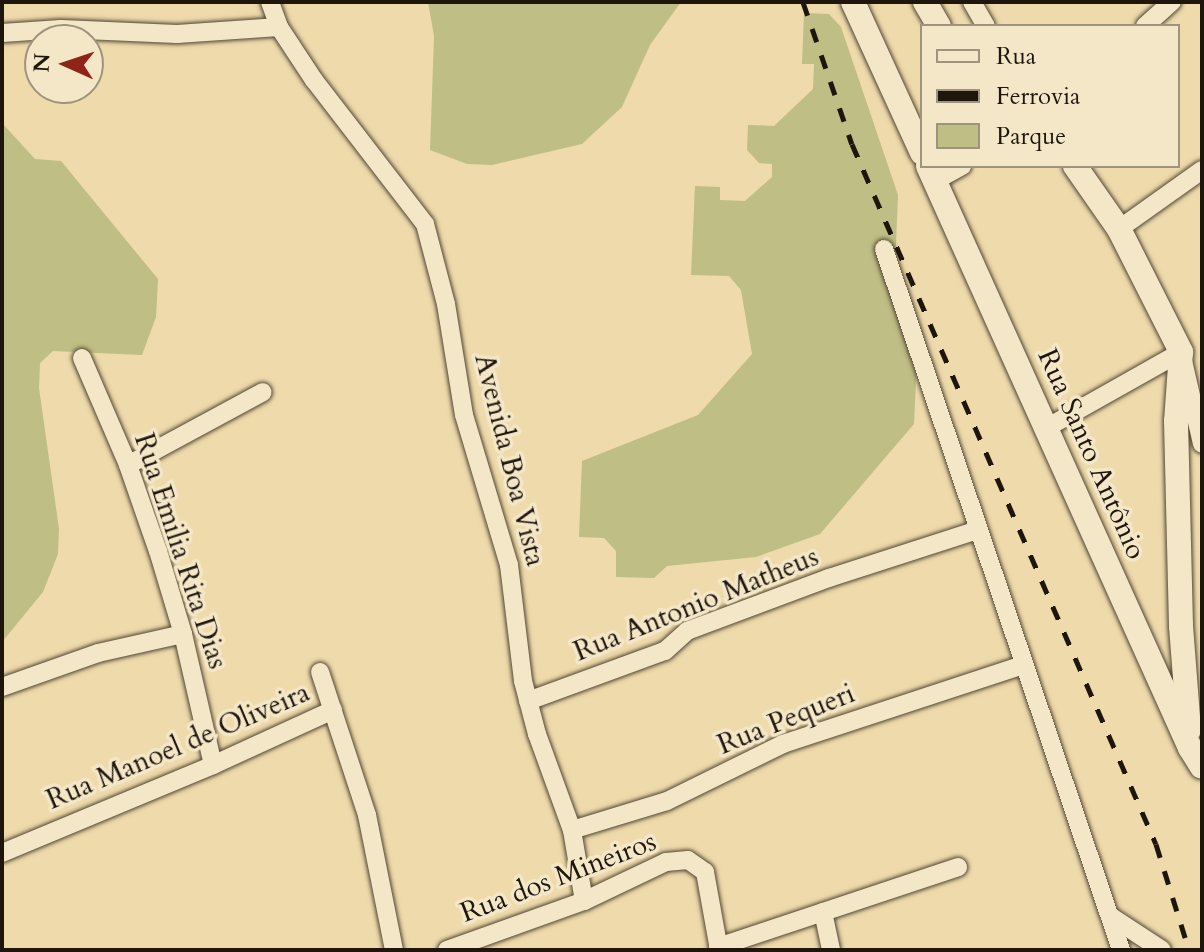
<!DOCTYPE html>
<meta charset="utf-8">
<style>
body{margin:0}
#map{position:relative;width:1204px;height:952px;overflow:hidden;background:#eedaab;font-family:Cardo,serif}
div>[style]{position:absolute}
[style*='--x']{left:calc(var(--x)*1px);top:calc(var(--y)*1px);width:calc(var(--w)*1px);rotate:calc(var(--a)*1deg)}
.green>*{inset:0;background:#bfbe84}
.roads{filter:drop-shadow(0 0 2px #524634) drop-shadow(0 0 2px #524634)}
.minor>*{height:18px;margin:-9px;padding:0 9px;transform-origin:9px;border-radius:9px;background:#f4e7c8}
.secondary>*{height:24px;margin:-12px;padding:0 12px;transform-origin:12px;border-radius:12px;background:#f4e7c8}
.rail>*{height:5px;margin-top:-2.5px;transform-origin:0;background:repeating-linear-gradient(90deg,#1e150d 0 14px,transparent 0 28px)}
span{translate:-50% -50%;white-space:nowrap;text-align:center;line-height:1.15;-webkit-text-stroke:7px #f4e7c8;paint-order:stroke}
.street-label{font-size:28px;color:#1e150d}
.frame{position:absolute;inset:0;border:4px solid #1e150d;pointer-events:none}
.legend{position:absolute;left:920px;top:24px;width:260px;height:144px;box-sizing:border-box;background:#f4e7c8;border:2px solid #9e937d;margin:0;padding:10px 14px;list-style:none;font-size:24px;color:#1e150d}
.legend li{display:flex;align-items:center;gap:16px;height:40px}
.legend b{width:40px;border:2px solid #9e937d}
.north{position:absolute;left:24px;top:24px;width:80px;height:80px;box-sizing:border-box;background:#f4e7c8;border:2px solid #9e937d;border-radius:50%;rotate:273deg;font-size:22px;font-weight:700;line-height:32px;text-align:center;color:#1e150d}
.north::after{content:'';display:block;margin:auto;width:28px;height:36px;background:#8f2418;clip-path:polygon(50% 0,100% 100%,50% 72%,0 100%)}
</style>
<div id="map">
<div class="green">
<i style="clip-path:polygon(428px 2px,681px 2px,650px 45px,622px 107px,582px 144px,492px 165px,467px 164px,430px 150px,434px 36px)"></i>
<i style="clip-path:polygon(804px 13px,829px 14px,841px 27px,898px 195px,894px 296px,917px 360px,914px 424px,820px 534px,756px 557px,667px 566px,654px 578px,616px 577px,616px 551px,604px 538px,579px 537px,582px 461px,698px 415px,752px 354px,741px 290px,729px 276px,691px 275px,695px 186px,720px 187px,720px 200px,745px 201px,772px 177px,772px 164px,759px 163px,747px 150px,748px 125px,774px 126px,813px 89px,814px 64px,802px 64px)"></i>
<i style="clip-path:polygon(2px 123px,35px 159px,61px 161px,158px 279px,156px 317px,142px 355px,53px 351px,40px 363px,39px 388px,59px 529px,58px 554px,43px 592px,2px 642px)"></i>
</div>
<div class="roads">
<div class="minor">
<i style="--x:270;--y:2;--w:27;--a:70"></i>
<i style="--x:279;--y:27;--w:64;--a:56.6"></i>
<i style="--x:314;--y:80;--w:182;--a:52.4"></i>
<i style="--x:425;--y:224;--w:83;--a:75.3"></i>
<i style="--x:446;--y:304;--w:112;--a:80.8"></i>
<i style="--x:464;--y:415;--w:157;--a:73.3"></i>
<i style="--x:509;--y:565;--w:117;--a:83.1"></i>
<i style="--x:523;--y:681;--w:55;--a:75.2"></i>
<i style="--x:537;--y:734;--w:102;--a:70"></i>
<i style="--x:572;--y:830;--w:72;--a:80.4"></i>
<i style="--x:972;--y:2;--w:28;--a:60"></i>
<i style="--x:1145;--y:26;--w:36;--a:-42"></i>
<i style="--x:2;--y:33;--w:59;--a:-3.9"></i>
<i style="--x:61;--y:29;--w:116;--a:2.5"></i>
<i style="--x:177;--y:34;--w:102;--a:-3.9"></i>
<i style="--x:935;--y:181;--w:31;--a:-29"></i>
<i style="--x:1119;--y:229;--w:102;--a:-35.4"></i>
<i style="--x:884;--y:249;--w:740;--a:71.32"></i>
<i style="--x:82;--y:358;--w:116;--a:66.7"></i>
<i style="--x:128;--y:465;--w:91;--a:70.8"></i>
<i style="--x:158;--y:551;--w:87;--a:73.2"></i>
<i style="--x:183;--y:634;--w:134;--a:77.1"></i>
<i style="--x:1048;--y:427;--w:153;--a:-29.4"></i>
<i style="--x:1181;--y:352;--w:94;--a:77.1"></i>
<i style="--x:128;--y:465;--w:153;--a:-28.4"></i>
<i style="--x:320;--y:672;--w:151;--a:71.8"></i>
<i style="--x:367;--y:815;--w:138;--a:78.7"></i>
<i style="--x:2;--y:687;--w:102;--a:-19.5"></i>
<i style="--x:98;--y:653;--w:87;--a:-12.6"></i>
<i style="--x:528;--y:701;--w:146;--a:-20.1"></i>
<i style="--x:665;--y:651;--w:30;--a:-42"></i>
<i style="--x:687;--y:631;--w:152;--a:-20.5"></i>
<i style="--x:829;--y:578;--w:157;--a:-17.9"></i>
<i style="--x:572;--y:830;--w:99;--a:-17"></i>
<i style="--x:667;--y:801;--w:129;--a:-26.2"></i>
<i style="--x:783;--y:744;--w:253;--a:-18.2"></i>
<i style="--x:2;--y:853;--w:229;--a:-22.6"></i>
<i style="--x:213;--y:765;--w:132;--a:-24.6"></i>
<i style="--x:823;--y:912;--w:39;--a:78"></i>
<i style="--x:1110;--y:916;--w:62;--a:33.2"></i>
<i style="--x:718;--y:947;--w:253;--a:-18.4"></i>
<i style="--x:447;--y:950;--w:145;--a:-19.7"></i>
<i style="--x:584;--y:901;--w:91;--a:-25.4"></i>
<i style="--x:666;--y:862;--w:22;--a:-5"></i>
<i style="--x:688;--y:860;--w:21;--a:35"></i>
<i style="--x:705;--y:872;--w:79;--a:79.8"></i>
</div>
<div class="secondary">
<i style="--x:853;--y:2;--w:166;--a:65.4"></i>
<i style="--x:925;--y:2;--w:28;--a:60"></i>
<i style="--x:928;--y:166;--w:638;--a:65.76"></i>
<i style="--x:1190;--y:748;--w:22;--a:58"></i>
<i style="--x:1075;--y:166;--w:77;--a:55.1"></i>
<i style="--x:1119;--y:229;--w:138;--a:63.2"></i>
<i style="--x:1181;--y:352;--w:69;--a:94.1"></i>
<i style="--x:1176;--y:421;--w:205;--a:88.6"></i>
<i style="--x:1181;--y:626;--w:104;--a:85.6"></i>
</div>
</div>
<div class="rail">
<i style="--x:803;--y:2;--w:150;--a:71"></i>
<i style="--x:852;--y:144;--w:763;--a:66.53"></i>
<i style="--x:1156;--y:844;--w:111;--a:72.7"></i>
</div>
<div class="street-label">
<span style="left:1092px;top:454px;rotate:66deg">Rua Santo Antônio</span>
<span style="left:510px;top:460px;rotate:76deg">Avenida Boa Vista</span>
<span style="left:181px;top:551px;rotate:72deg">Rua Emilia Rita Dias</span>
<span style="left:696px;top:604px;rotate:-22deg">Rua Antonio Matheus</span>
<span style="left:786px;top:719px;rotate:-22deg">Rua Pequeri</span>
<span style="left:178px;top:746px;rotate:-23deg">Rua Manoel de Oliveira</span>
<span style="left:558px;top:877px;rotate:-21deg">Rua dos Mineiros</span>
</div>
<div class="frame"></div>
<ul class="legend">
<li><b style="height:10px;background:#f4e7c8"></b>Rua</li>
<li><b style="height:10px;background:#1e150d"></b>Ferrovia</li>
<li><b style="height:22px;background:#bfbe84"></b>Parque</li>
</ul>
<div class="north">N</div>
</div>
